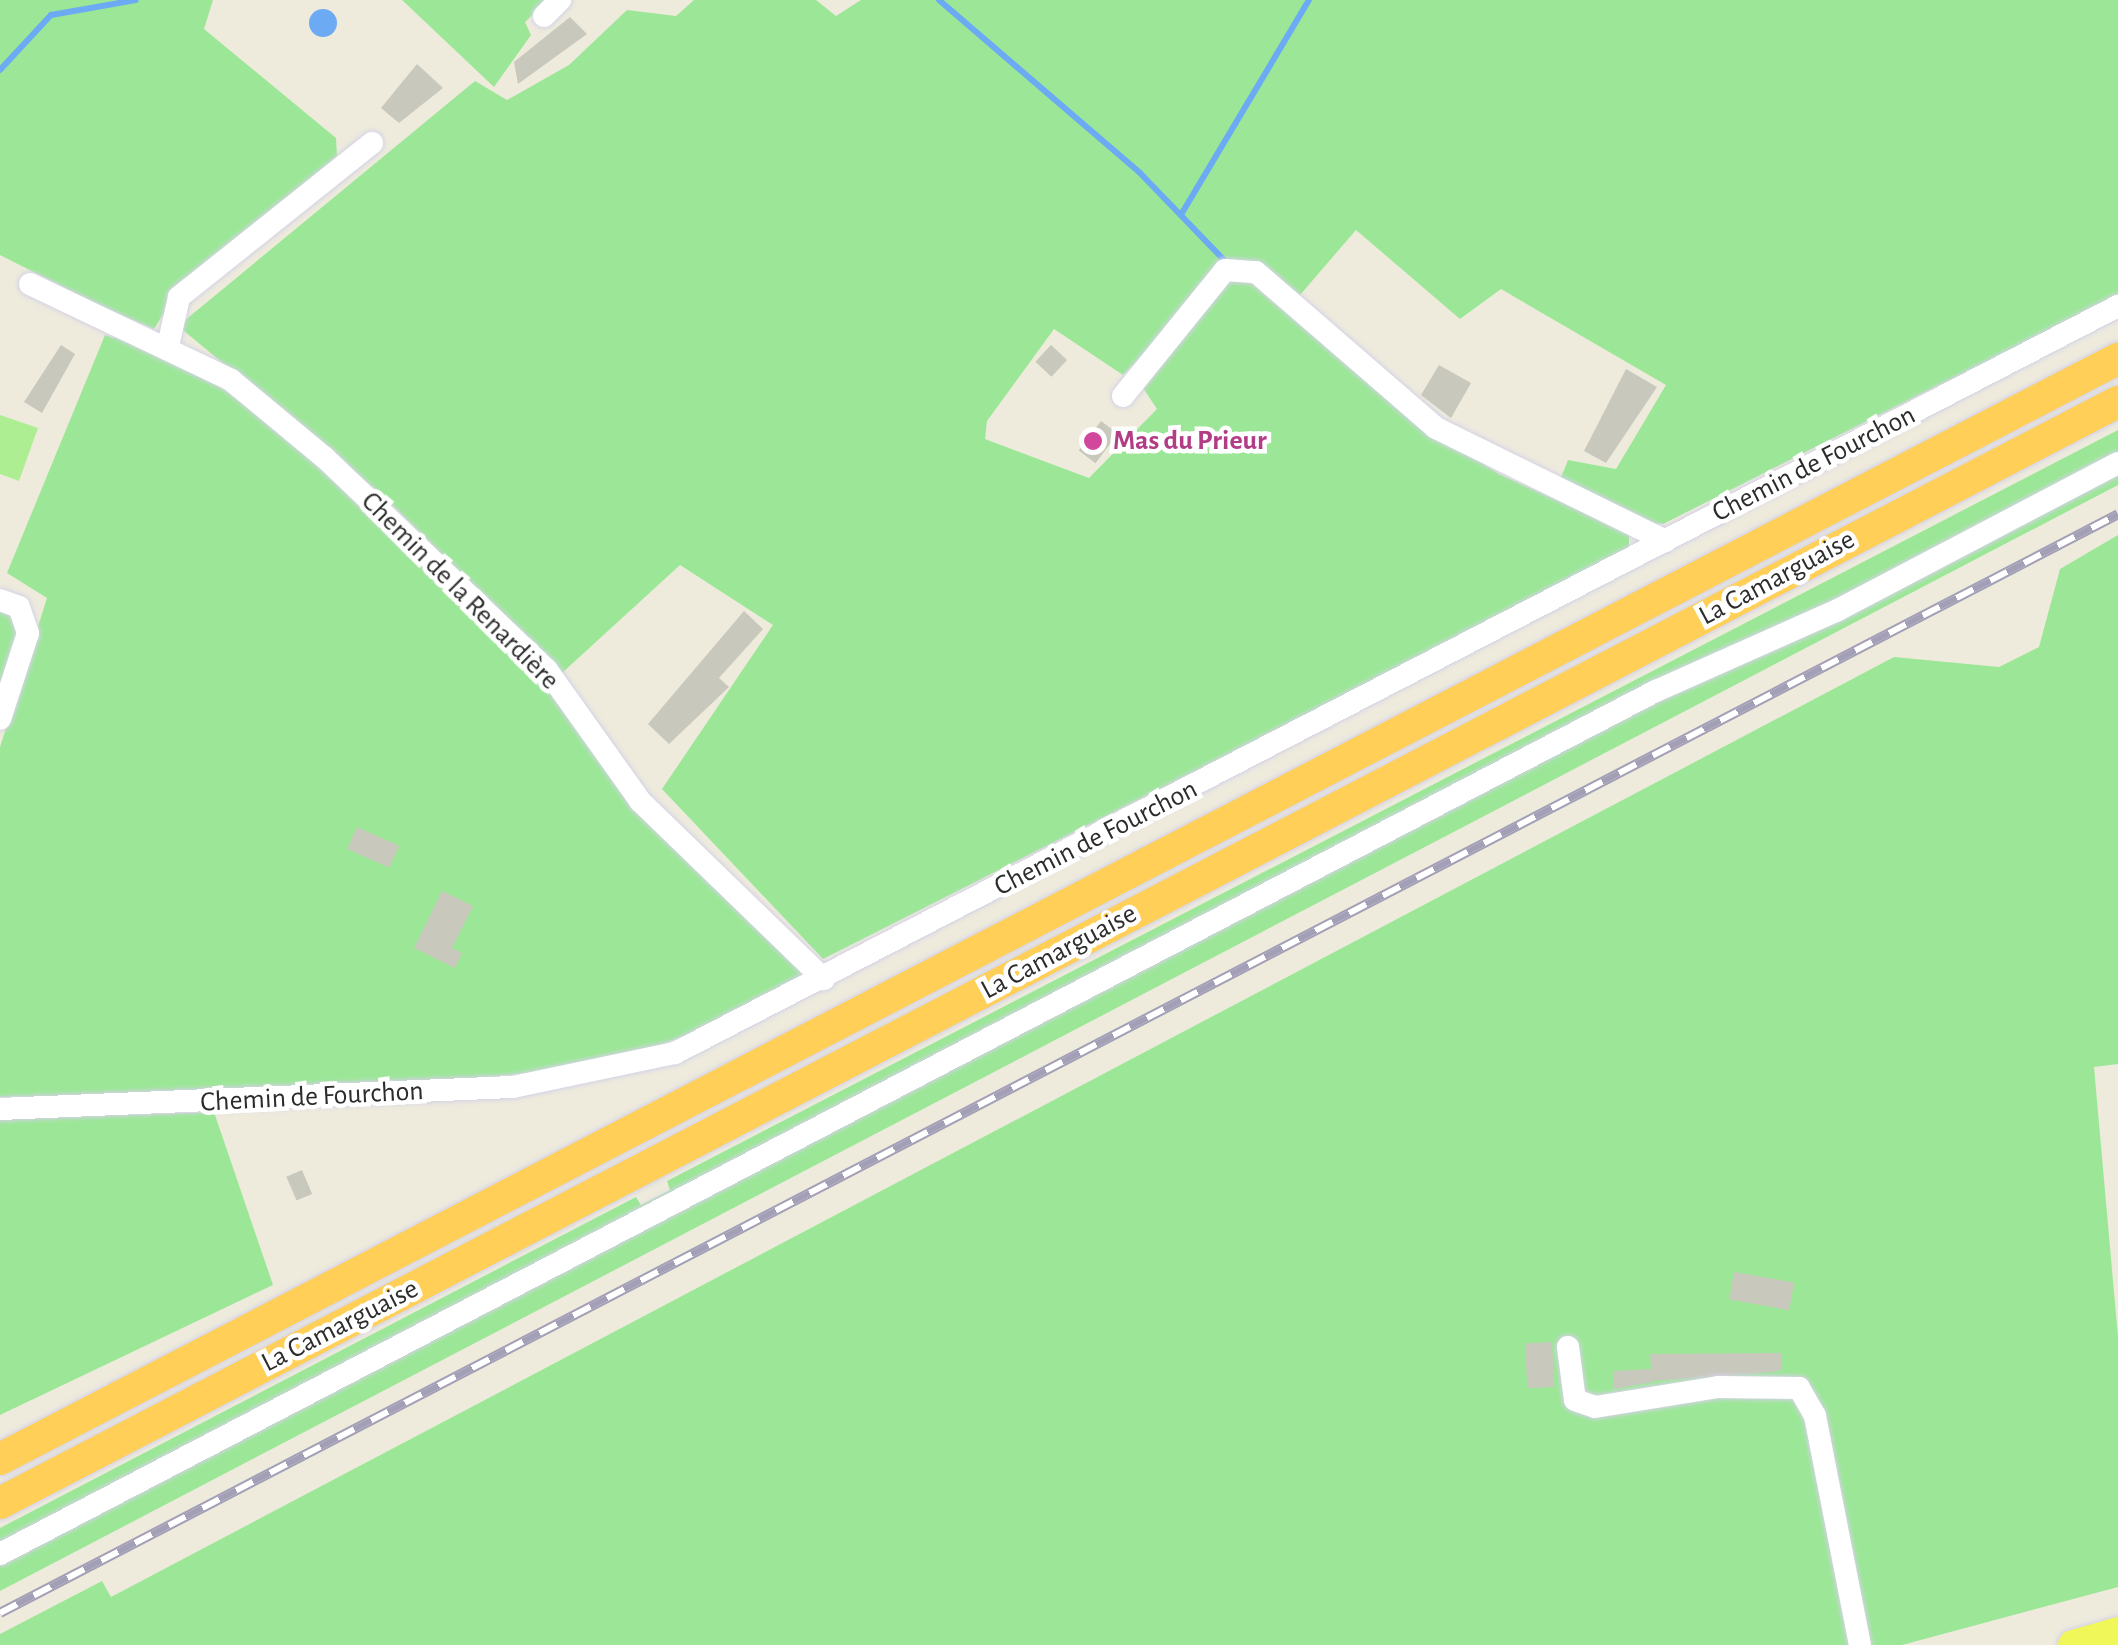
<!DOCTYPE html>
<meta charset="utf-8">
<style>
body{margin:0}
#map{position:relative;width:2118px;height:1645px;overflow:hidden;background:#eeebdd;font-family:"Alegreya Sans",sans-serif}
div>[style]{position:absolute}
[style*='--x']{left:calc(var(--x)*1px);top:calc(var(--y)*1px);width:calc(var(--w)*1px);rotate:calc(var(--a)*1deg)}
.green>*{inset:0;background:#9ce797}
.pitch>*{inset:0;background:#aeee93}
.water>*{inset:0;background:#6caaf4}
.round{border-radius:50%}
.stream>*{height:6px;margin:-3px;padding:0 3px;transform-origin:3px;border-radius:3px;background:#6caaf4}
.building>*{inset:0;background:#c9c8bd;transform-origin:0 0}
.roads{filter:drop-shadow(0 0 2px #d4d2e5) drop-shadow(0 0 2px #d4d2e5)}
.minor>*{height:22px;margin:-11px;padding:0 11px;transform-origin:11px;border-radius:11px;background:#fff}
.major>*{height:30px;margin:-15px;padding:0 15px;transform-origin:15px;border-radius:15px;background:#eff759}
.highway>*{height:32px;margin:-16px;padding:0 16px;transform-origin:16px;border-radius:16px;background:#ffcf57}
.rail>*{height:10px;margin-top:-5px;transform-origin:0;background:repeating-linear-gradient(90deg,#fff 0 19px,#a39fb7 0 38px);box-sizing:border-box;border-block:2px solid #a39fb7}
.dots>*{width:28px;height:28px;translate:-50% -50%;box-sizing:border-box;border:5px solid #fff;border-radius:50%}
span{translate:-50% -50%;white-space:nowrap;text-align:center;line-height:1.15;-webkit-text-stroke:9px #fff;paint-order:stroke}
.hotel-label{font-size:28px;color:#b23c85;font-weight:700}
.left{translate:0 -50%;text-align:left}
.street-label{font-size:28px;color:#2c2c2c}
</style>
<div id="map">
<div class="green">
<i style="clip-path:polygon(0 0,213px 0,204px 29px,336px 138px,337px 156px,180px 287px,154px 329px,101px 306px,0 255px)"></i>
<i style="clip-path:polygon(402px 0,548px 0,525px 22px,531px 35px,494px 87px)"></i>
<i style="clip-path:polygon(694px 0,816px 0,836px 16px,861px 0,2118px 0,2118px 295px,1663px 524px,1629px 519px,1558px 485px,1568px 460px,1616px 469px,1666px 385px,1501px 289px,1460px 319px,1356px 230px,1300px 295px,1261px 265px,1232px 262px,1123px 375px,1054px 329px,987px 421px,985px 439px,1089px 478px,1157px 409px,1141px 385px,1227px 282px,1246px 279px,1399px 410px,1499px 474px,1629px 533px,1629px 552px,823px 959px,662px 789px,773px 625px,680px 565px,562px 673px,379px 492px,178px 326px,475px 81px,507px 100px,569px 65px,627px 10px,676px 16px)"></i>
<i style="clip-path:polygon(105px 335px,185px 360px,328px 469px,535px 673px,806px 973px,711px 1026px,603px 1066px,340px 1091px,0 1097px,0 747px,47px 598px,7px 573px)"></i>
<i style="clip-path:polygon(2118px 430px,2118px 485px,0 1591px,0 1528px,636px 1197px,641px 1205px,670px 1190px,667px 1181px)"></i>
<i style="clip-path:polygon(2118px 535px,2118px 1064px,2094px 1067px,2118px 1337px,2118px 1587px,1902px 1645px,0 1645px,0 1634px,102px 1581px,111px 1597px,1894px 657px,1999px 667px,2039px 647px,2060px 569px)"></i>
<i style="clip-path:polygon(0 607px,22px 616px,0 692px)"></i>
<i style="clip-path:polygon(214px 1112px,273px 1285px,0 1415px,0 1119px)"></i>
</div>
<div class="pitch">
<i style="clip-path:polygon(0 415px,38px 428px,19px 481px,0 474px)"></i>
</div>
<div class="water">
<i class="round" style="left:309px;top:9px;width:28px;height:28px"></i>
</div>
<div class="stream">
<i style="--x:939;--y:0;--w:265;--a:40.7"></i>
<i style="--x:1140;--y:173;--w:120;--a:46"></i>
<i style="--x:0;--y:70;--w:75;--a:-47.2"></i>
<i style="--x:51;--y:15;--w:86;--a:-10"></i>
<i style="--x:1182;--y:213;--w:248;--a:-59.2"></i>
</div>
<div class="building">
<i style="clip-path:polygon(570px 17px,587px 34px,518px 84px,514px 62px)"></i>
<i style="clip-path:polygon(417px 64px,443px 88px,399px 123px,381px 108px)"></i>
<i style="clip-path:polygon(61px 345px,75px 354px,42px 413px,24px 402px)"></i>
<i style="left:1051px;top:345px;width:22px;height:23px;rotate:43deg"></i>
<i style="clip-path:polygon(1439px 365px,1471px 383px,1451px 418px,1421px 395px)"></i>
<i style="clip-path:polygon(1626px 369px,1657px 387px,1606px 463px,1584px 451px)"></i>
<i style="left:1101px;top:421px;width:21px;height:37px;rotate:37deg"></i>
<i style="clip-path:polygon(744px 611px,763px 629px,719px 678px,729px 687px,669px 744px,648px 724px)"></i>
<i style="left:357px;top:827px;width:46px;height:24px;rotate:24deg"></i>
<i style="clip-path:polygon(442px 891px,473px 906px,452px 948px,462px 953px,455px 968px,414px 948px)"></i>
<i style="left:302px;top:1170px;width:26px;height:17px;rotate:67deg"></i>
<i style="left:1734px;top:1272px;width:61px;height:28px;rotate:10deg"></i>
<i style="left:1552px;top:1342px;width:45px;height:27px;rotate:87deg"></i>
<i style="clip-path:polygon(1781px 1353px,1782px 1370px,1772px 1372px,1652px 1381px,1650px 1354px)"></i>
<i style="clip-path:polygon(1651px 1369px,1652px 1382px,1614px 1389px,1613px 1371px)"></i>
</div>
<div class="roads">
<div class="minor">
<i style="--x:544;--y:16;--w:23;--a:-45"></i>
<i style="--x:30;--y:284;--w:223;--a:25.5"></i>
<i style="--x:231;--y:380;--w:122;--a:39.7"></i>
<i style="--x:325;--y:458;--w:307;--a:43.7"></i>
<i style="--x:547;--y:670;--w:161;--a:54.6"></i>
<i style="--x:640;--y:801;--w:256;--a:44.1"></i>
<i style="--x:168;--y:346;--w:50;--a:-77.3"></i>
<i style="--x:179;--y:297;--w:247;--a:-38.6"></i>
<i style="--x:1123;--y:396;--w:162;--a:-51"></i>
<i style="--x:1225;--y:270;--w:31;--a:4"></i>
<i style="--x:1256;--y:272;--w:238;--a:40.9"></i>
<i style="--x:1436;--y:428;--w:256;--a:26.2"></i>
<i style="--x:0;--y:600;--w:20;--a:20"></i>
<i style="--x:19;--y:607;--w:28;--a:71"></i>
<i style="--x:28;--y:633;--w:90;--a:108"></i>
<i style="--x:0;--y:1109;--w:513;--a:-2.46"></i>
<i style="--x:513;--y:1087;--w:166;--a:-11.9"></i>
<i style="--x:675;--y:1053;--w:1625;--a:-27.37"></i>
<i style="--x:1568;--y:1347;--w:53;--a:82.5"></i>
<i style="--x:1575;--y:1400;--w:21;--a:19"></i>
<i style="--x:1595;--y:1407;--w:125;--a:-9.2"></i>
<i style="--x:1718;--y:1387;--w:81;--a:0.7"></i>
<i style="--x:1799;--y:1388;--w:32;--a:60"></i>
<i style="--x:1815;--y:1416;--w:233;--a:78.9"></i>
<i style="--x:0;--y:1554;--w:1867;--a:-27.53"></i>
<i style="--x:1656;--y:691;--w:197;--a:-24"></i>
<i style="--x:1836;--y:611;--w:318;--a:-27.7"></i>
</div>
<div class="major">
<i style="--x:2073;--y:1645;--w:47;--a:-16.1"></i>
</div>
<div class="highway">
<i style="--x:0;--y:1459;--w:2387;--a:-27.45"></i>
<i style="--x:0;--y:1503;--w:2387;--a:-27.47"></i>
</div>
</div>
<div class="rail">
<i style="--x:0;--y:1613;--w:2386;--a:-27.42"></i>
</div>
<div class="dots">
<i style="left:1093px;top:441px;background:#d1479c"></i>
</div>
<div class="hotel-label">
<span class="left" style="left:1113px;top:441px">Mas du Prieur</span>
</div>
<div class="street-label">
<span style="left:1814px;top:464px;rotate:-27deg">Chemin de Fourchon</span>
<span style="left:1777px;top:578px;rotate:-28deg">La Camarguaise</span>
<span style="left:460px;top:591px;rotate:45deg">Chemin de la Renardière</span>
<span style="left:1096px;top:838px;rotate:-27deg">Chemin de Fourchon</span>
<span style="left:1059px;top:952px;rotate:-28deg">La Camarguaise</span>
<span style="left:312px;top:1097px;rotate:-3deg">Chemin de Fourchon</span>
<span style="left:340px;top:1326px;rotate:-27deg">La Camarguaise</span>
</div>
</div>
